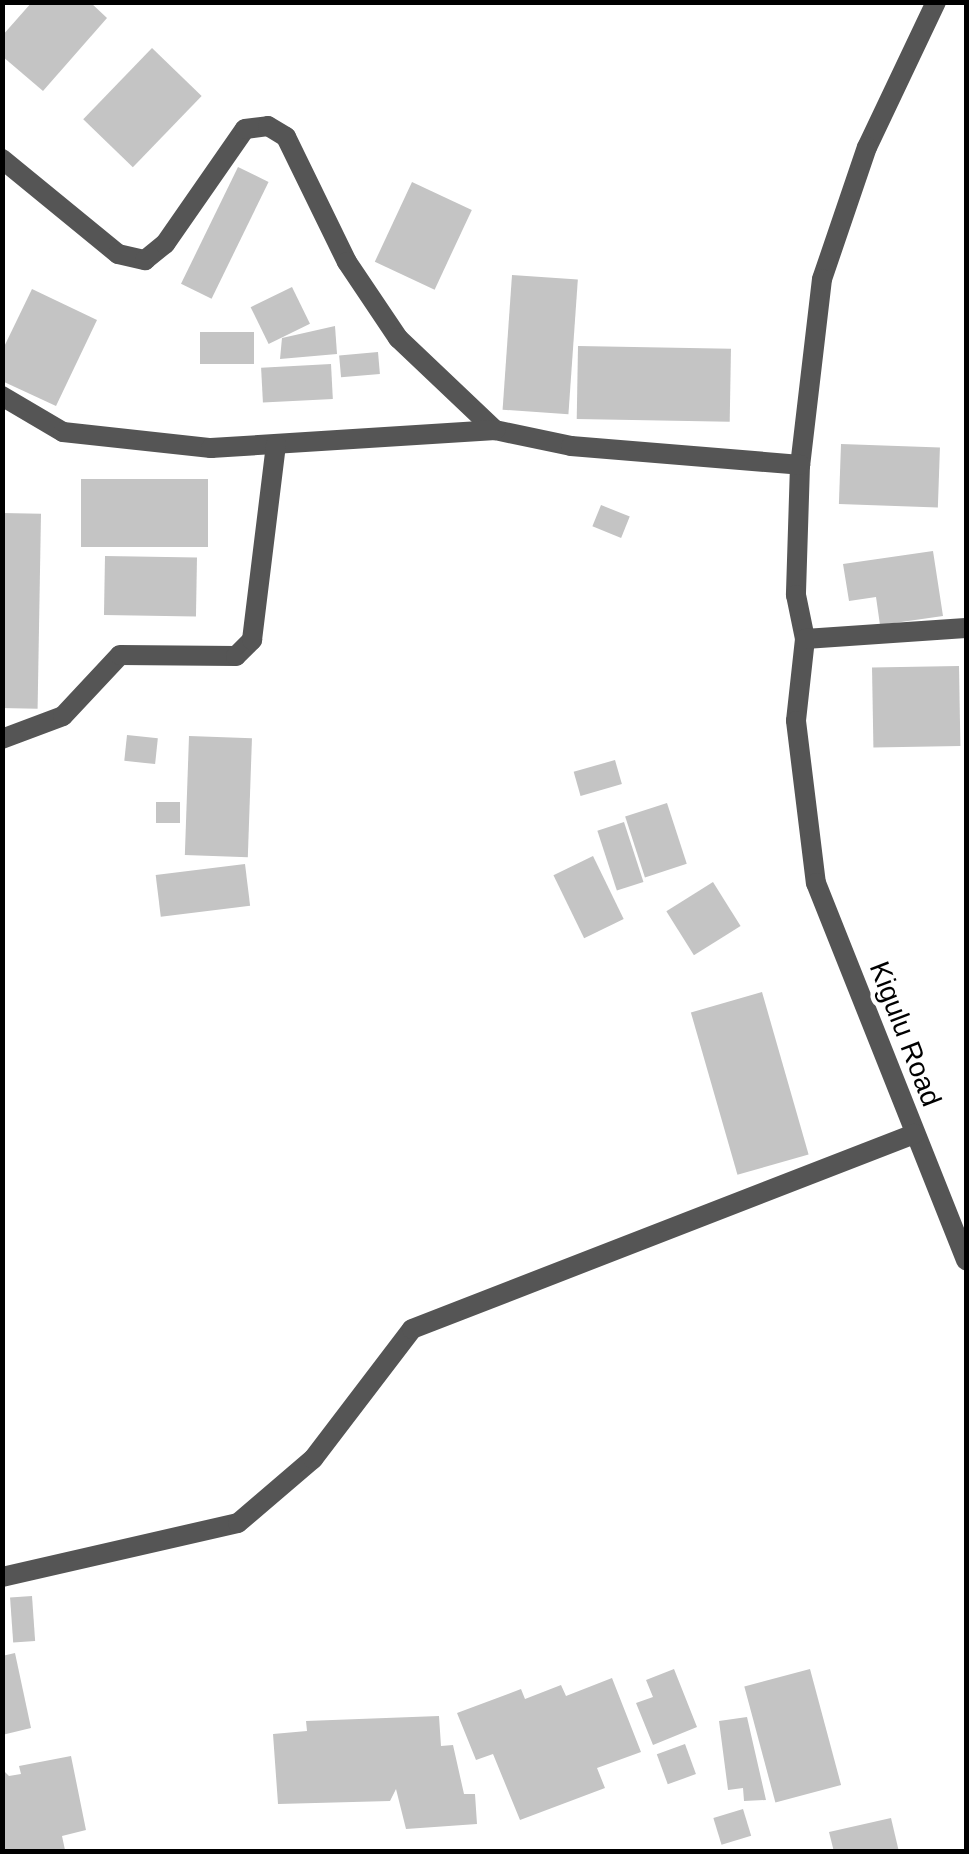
<!DOCTYPE html>
<style>
body{margin:0}
#map{position:relative;width:969px;height:1854px;overflow:hidden;background:#fff;font-family:Helvetica,sans-serif}
div>[style]{position:absolute}
[style*='--x']{left:calc(var(--x)*1px);top:calc(var(--y)*1px);width:calc(var(--w)*1px);rotate:calc(var(--a)*1deg)}
.building>*{inset:0;background:#c4c4c4;transform-origin:0 0}
.street>*{height:20px;margin:-10px;padding:0 10px;transform-origin:10px;border-radius:10px;background:#555}
span{translate:-50% -50%;white-space:nowrap;text-align:center;line-height:1.15;-webkit-text-stroke:9px #fff;paint-order:stroke}
.street-label{font-size:28px;color:#000}
.frame{position:absolute;inset:0;border:5px solid #000;pointer-events:none}
</style>
<div id="map">
<div class="building">
<i style="clip-path:polygon(32px 2px,90px 2px,107px 18px,43px 91px,2px 56px,2px 36px)"></i>
<i style="left:152px;top:48px;width:69px;height:99px;rotate:44deg"></i>
<i style="left:238px;top:167px;width:34px;height:130px;rotate:26deg"></i>
<i style="left:412px;top:182px;width:66px;height:88px;rotate:25deg"></i>
<i style="left:512px;top:275px;width:66px;height:135px;rotate:4deg"></i>
<i style="left:292px;top:287px;width:41px;height:46px;rotate:64deg"></i>
<i style="clip-path:polygon(32px 289px,97px 320px,56px 406px,2px 381px,2px 351px)"></i>
<i style="clip-path:polygon(335px 326px,337px 354px,280px 359px,282px 338px)"></i>
<i style="left:200px;top:332px;width:54px;height:32px"></i>
<i style="left:578px;top:346px;width:153px;height:73px;rotate:1deg"></i>
<i style="left:378px;top:352px;width:22px;height:39px;rotate:85deg"></i>
<i style="left:331px;top:364px;width:35px;height:70px;rotate:87deg"></i>
<i style="left:841px;top:444px;width:99px;height:60px;rotate:2deg"></i>
<i style="left:208px;top:479px;width:68px;height:127px;rotate:90deg"></i>
<i style="left:601px;top:505px;width:31px;height:23px;rotate:22deg"></i>
<i style="left:2px;top:513px;width:39px;height:195px;rotate:1deg"></i>
<i style="clip-path:polygon(933px 551px,943px 616px,880px 625px,876px 597px,849px 601px,843px 564px)"></i>
<i style="left:105px;top:556px;width:92px;height:59px;rotate:1deg"></i>
<i style="left:959px;top:666px;width:80px;height:87px;rotate:89deg"></i>
<i style="left:127px;top:735px;width:31px;height:26px;rotate:6deg"></i>
<i style="left:189px;top:736px;width:63px;height:119px;rotate:2deg"></i>
<i style="left:615px;top:760px;width:25px;height:43px;rotate:74deg"></i>
<i style="left:156px;top:802px;width:24px;height:21px"></i>
<i style="left:667px;top:803px;width:64px;height:44px;rotate:72deg"></i>
<i style="left:624px;top:822px;width:63px;height:28px;rotate:72deg"></i>
<i style="left:593px;top:856px;width:70px;height:44px;rotate:64deg"></i>
<i style="left:245px;top:864px;width:42px;height:90px;rotate:83deg"></i>
<i style="left:713px;top:882px;width:52px;height:55px;rotate:58deg"></i>
<i style="left:762px;top:992px;width:169px;height:74px;rotate:74deg"></i>
<i style="left:32px;top:1596px;width:45px;height:22px;rotate:86deg"></i>
<i style="clip-path:polygon(15px 1653px,31px 1728px,2px 1735px,2px 1656px)"></i>
<i style="clip-path:polygon(674px 1669px,697px 1727px,653px 1745px,636px 1703px,653px 1697px,646px 1680px)"></i>
<i style="left:810px;top:1669px;width:120px;height:68px;rotate:75deg"></i>
<i style="clip-path:polygon(612px 1678px,641px 1752px,597px 1768px,605px 1788px,520px 1820px,493px 1754px,476px 1760px,457px 1713px,521px 1689px,525px 1699px,561px 1685px,566px 1696px)"></i>
<i style="clip-path:polygon(439px 1716px,441px 1746px,453px 1745px,464px 1794px,475px 1794px,477px 1824px,406px 1829px,396px 1789px,390px 1801px,278px 1804px,273px 1734px,307px 1731px,306px 1721px)"></i>
<i style="clip-path:polygon(747px 1717px,766px 1800px,744px 1801px,743px 1788px,728px 1790px,719px 1721px)"></i>
<i style="left:685px;top:1744px;width:32px;height:30px;rotate:70deg"></i>
<i style="clip-path:polygon(71px 1756px,86px 1830px,62px 1836px,65px 1850px,2px 1852px,2px 1769px,9px 1776px,21px 1774px,19px 1766px)"></i>
<i style="left:743px;top:1809px;width:28px;height:31px;rotate:73deg"></i>
<i style="clip-path:polygon(891px 1818px,899px 1852px,834px 1852px,829px 1832px)"></i>
</div>
<div class="street">
<i style="--x:936;--y:2;--w:161;--a:115.4"></i>
<i style="--x:867;--y:147;--w:139;--a:108.8"></i>
<i style="--x:822;--y:279;--w:187;--a:96.7"></i>
<i style="--x:800;--y:465;--w:130;--a:91.8"></i>
<i style="--x:796;--y:595;--w:45;--a:78.4"></i>
<i style="--x:805;--y:639;--w:82;--a:96.3"></i>
<i style="--x:796;--y:721;--w:163;--a:83"></i>
<i style="--x:816;--y:883;--w:406;--a:68.3"></i>
<i style="--x:2;--y:159;--w:150;--a:39.3"></i>
<i style="--x:118;--y:254;--w:28;--a:13"></i>
<i style="--x:145;--y:260;--w:26;--a:-39"></i>
<i style="--x:165;--y:244;--w:140;--a:-55.2"></i>
<i style="--x:245;--y:129;--w:23;--a:-7"></i>
<i style="--x:268;--y:126;--w:21;--a:31"></i>
<i style="--x:286;--y:137;--w:139;--a:64"></i>
<i style="--x:347;--y:262;--w:92;--a:56.1"></i>
<i style="--x:398;--y:338;--w:134;--a:43.5"></i>
<i style="--x:495;--y:430;--w:78;--a:11.9"></i>
<i style="--x:571;--y:446;--w:230;--a:4.7"></i>
<i style="--x:2;--y:396;--w:71;--a:30.5"></i>
<i style="--x:63;--y:432;--w:149;--a:6.2"></i>
<i style="--x:211;--y:448;--w:285;--a:-3.6"></i>
<i style="--x:805;--y:639;--w:161;--a:-3.9"></i>
<i style="--x:2;--y:739;--w:65;--a:-20.7"></i>
<i style="--x:63;--y:716;--w:83;--a:-46.9"></i>
<i style="--x:120;--y:655;--w:116;--a:0.5"></i>
<i style="--x:236;--y:656;--w:23;--a:-45"></i>
<i style="--x:252;--y:640;--w:197;--a:-83"></i>
<i style="--x:2;--y:1577;--w:242;--a:-12.9"></i>
<i style="--x:238;--y:1523;--w:99;--a:-40.5"></i>
<i style="--x:313;--y:1459;--w:163;--a:-52.7"></i>
<i style="--x:412;--y:1329;--w:539;--a:-21.23"></i>
</div>
<div class="street-label">
<span style="left:905px;top:1034px;rotate:69deg">Kigulu Road</span>
</div>
<div class="frame"></div>
</div>
